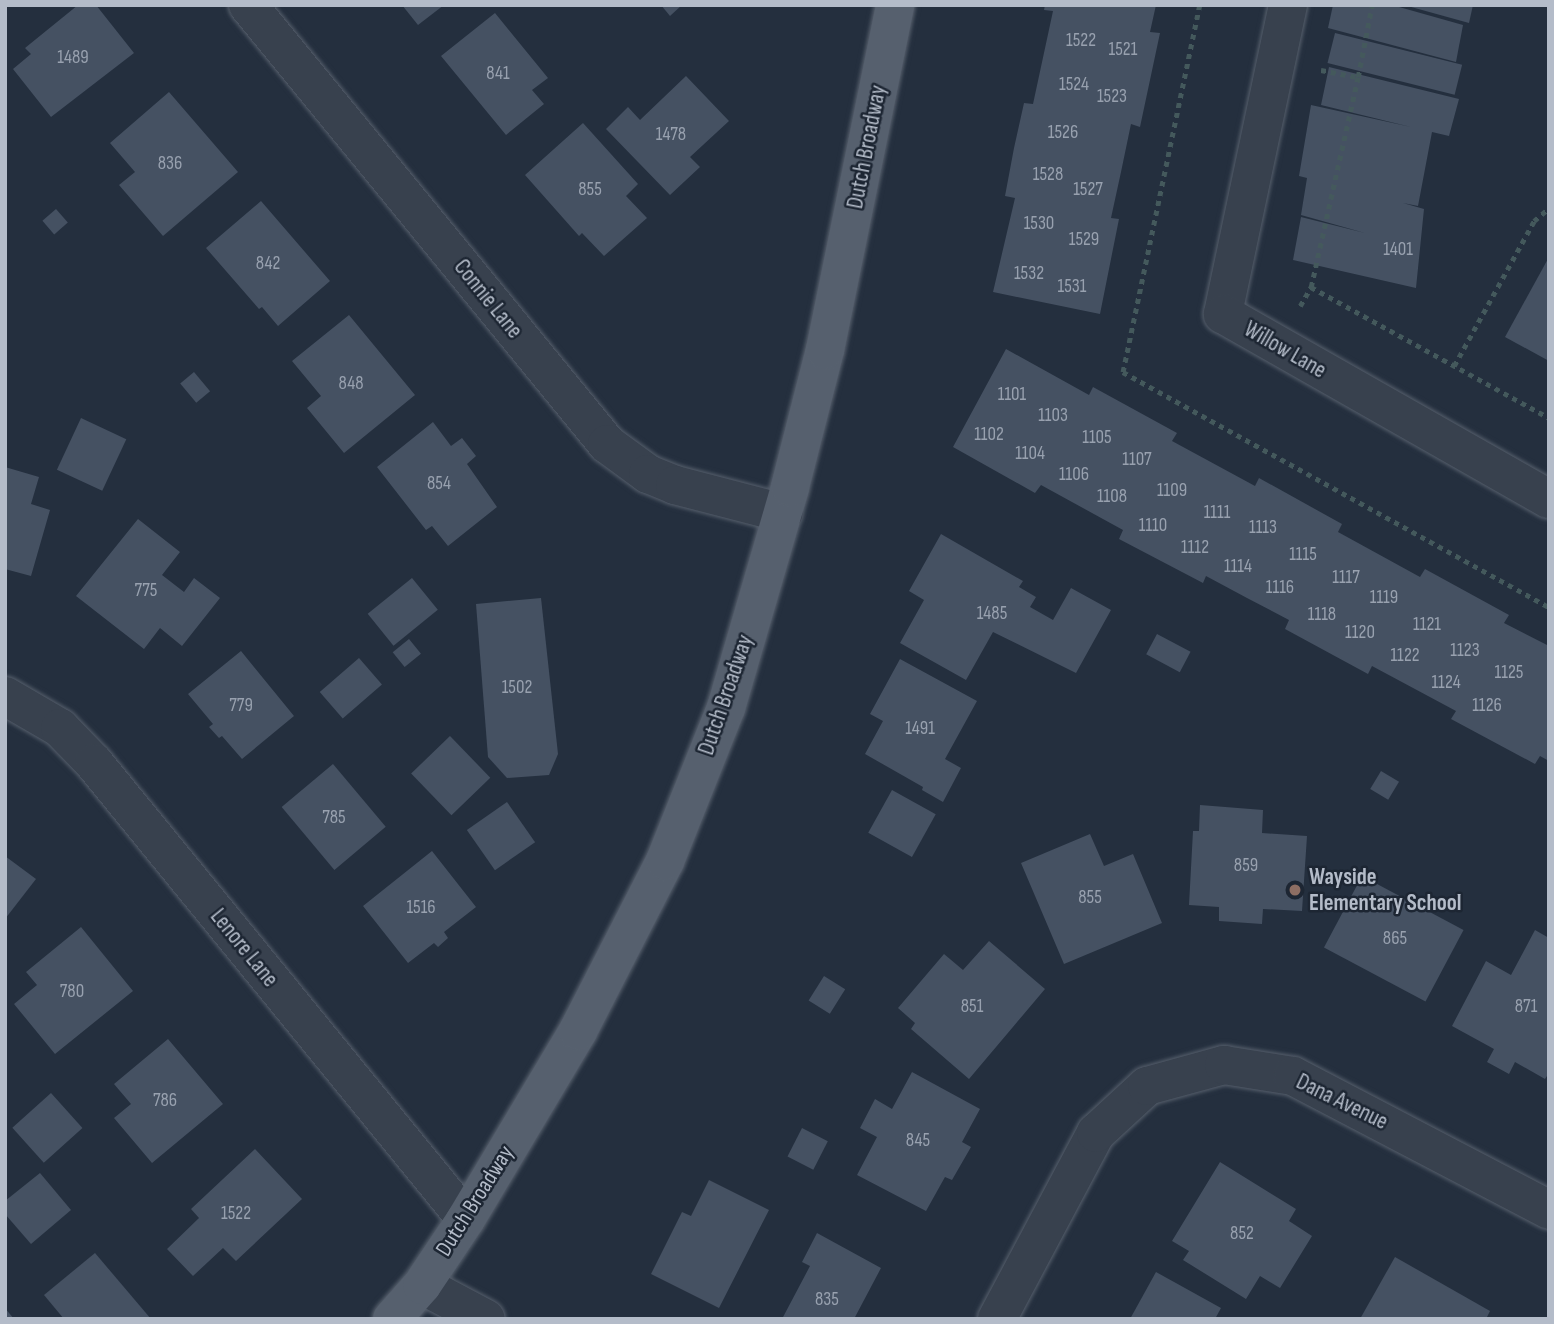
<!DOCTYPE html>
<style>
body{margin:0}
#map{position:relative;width:1554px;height:1324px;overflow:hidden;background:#242f3e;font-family:"Sofia Sans Condensed",sans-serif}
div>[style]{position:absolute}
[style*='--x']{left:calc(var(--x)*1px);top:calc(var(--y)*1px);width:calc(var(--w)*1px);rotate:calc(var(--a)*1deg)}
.building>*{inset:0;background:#455162;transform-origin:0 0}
.path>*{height:4.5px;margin-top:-2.25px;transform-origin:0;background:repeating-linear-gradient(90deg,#44595c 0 5px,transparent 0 10px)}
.roads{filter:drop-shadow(0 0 2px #565f6c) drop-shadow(0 0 2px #565f6c)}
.minor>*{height:38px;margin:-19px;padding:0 19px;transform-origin:19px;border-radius:19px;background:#38414e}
.major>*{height:38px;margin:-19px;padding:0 19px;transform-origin:19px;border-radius:19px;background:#56606e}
.dots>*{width:19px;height:19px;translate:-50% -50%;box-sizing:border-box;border:4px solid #1d2633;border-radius:50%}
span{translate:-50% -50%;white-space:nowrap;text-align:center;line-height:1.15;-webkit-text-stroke:5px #1d2633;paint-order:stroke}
.number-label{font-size:19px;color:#98a1af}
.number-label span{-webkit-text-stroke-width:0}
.street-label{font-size:23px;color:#b4bcc9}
.poi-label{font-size:23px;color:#b4bcc9;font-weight:700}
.left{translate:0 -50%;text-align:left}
.frame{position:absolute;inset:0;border:7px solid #b4bcc9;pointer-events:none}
</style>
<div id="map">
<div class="building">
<i style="clip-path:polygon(78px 5px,96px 5px,134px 53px,51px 117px,13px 69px,31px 54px,25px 48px)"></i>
<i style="clip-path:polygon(402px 5px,444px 5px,418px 25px)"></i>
<i style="clip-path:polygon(661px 5px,682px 5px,670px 16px)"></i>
<i style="clip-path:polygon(1045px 5px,1156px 5px,1150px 32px,1160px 33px,1140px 127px,1131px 124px,1121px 172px,1111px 218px,1119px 219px,1100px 314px,993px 292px,1015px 198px,1005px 196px,1014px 148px,1024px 103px,1033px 104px,1053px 11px,1044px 10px)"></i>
<i style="clip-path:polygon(1333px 5px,1392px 5px,1463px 25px,1456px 62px,1328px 28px)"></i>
<i style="clip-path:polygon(1404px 5px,1473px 5px,1469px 23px)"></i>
<i style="clip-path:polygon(495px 13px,548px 78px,532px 90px,544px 104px,506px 135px,441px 56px)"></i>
<i style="left:1335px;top:33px;width:131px;height:31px;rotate:14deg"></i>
<i style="clip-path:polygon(1329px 67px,1459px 99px,1449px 136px,1432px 132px,1418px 206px,1403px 203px,1424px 209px,1416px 288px,1293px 260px,1301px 217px,1365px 233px,1301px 215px,1307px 178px,1299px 176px,1311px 105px,1411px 127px,1321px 105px)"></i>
<i style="clip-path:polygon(686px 76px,729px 121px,690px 157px,700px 167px,670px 195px,606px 129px,628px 107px,640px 120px)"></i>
<i style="clip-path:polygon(169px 92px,238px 172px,163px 236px,119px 185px,135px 172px,110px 143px)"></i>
<i style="clip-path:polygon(583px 123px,638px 184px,626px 196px,647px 218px,604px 256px,582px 233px,579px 236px,525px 175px)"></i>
<i style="clip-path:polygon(261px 201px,330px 281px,278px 326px,262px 307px,259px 309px,206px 248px)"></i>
<i style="left:56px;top:209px;width:18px;height:18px;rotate:49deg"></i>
<i style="clip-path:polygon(1549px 257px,1549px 361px,1505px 337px)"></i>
<i style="clip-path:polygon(349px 315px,415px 395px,344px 453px,307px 408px,321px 396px,292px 361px)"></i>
<i style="clip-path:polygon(1006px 349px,1089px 395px,1093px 387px,1177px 433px,1172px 441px,1255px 486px,1259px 478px,1342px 524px,1338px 532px,1420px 577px,1425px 569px,1509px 615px,1504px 623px,1549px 646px,1549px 761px,1540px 756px,1535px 764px,1451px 719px,1456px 711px,1372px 666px,1368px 674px,1285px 629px,1289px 620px,1247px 598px,1206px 576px,1203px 583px,1119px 539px,1123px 530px,1041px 485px,1035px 493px,953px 447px)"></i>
<i style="left:194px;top:372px;width:25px;height:18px;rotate:50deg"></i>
<i style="left:81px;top:418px;width:50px;height:57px;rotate:25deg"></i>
<i style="clip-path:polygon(433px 422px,451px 446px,462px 438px,476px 456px,467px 464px,497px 507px,448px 546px,432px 526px,426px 530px,377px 467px)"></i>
<i style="clip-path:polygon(5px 467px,39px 477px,31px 504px,50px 510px,31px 576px,5px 569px)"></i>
<i style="clip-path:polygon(138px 519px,180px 552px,162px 575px,184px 592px,194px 578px,220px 598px,182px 646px,160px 628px,144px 649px,76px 596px)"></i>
<i style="clip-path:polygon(941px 534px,1023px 581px,1019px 587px,1036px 597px,1030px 607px,1053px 620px,1071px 588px,1111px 610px,1076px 673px,993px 632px,966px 680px,900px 643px,924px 600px,909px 591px)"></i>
<i style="left:412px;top:578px;width:41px;height:57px;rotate:51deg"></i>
<i style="clip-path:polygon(541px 598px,558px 754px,549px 775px,507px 778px,488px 757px,476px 604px)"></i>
<i style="left:1157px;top:634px;width:38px;height:23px;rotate:28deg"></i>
<i style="left:409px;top:639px;width:19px;height:21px;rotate:51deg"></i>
<i style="clip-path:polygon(241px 651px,294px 716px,242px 759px,222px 736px,219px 738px,209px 727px,213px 724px,188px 694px)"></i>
<i style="left:359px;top:658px;width:35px;height:52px;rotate:49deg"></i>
<i style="clip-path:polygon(900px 659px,977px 701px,945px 759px,961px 768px,943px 802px,922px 790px,923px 787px,865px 754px,883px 721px,870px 714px)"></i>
<i style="left:450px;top:736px;width:58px;height:54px;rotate:46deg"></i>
<i style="left:333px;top:764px;width:82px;height:67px;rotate:50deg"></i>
<i style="left:1381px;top:771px;width:21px;height:21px;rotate:31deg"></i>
<i style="left:892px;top:790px;width:50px;height:49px;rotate:29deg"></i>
<i style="left:507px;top:802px;width:49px;height:49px;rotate:55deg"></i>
<i style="clip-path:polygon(1200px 805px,1263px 810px,1262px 833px,1307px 836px,1302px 911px,1263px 909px,1262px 924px,1219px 921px,1219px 907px,1189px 905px,1193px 831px,1199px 831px)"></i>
<i style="clip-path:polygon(1090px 834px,1104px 866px,1133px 854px,1162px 923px,1064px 964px,1021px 863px)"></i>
<i style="clip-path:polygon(432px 851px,476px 907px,444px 932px,448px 938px,438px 947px,434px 943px,408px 963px,363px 906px)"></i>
<i style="clip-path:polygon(5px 856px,36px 879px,5px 919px)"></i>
<i style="left:1362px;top:876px;width:115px;height:81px;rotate:28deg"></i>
<i style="clip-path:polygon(81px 927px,133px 991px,55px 1054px,14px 1004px,37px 985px,26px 972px)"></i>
<i style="clip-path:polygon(1535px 930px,1549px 938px,1549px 1073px,1545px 1079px,1515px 1062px,1509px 1074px,1487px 1062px,1494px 1049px,1452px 1026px,1486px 961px,1511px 975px)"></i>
<i style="clip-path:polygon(989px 941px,1045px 989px,969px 1079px,911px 1029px,915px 1023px,898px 1008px,944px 954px,963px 970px)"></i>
<i style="left:824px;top:976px;width:25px;height:29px;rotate:32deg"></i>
<i style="clip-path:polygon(168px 1039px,223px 1104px,152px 1163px,114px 1118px,131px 1104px,114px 1084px)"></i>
<i style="clip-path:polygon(912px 1072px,980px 1109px,962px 1142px,971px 1147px,952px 1180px,945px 1177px,926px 1211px,857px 1175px,877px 1137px,860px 1128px,875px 1099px,892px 1109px)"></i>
<i style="left:51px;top:1093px;width:47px;height:52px;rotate:48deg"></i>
<i style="left:802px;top:1128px;width:29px;height:32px;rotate:27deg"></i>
<i style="clip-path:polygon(255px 1149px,302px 1199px,236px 1261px,223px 1248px,193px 1276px,167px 1249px,199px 1218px,191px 1209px)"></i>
<i style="clip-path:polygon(1220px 1162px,1296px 1209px,1289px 1221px,1312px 1236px,1280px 1288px,1260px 1276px,1246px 1299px,1183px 1260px,1189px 1251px,1172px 1241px)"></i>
<i style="clip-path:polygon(40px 1173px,71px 1210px,31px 1244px,5px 1214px,5px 1201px)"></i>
<i style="clip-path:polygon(709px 1180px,769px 1210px,719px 1308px,651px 1274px,682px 1212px,691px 1216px)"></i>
<i style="clip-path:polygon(817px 1233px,881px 1268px,854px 1319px,782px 1319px,810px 1266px,802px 1262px)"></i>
<i style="clip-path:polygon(95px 1253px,151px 1319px,64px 1319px,44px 1295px)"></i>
<i style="clip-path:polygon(1395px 1257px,1490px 1311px,1486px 1319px,1360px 1319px)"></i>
<i style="clip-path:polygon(1156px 1272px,1221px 1308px,1215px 1319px,1130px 1319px)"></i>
<i style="clip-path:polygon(5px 1308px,14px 1319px,5px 1319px)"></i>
</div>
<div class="path">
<i style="--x:1200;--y:5;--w:375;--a:101.8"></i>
<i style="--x:1123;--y:372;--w:487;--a:28.9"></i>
<i style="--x:1321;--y:70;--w:38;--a:11"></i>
<i style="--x:1358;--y:77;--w:73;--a:-79"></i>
<i style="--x:1311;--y:287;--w:272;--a:28.8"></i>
<i style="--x:1300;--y:306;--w:22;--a:-60"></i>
<i style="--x:1311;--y:287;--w:215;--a:-77.4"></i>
<i style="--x:1454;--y:366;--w:166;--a:-61.1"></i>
<i style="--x:1534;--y:221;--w:20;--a:-41"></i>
</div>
<div class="roads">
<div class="minor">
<i style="--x:248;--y:5;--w:567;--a:50.72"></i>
<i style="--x:607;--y:444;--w:51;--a:36.2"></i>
<i style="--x:648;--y:474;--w:29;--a:22"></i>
<i style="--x:675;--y:485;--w:112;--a:14.5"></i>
<i style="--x:1288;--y:5;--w:316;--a:101.9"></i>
<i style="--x:1223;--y:314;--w:375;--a:29.6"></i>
<i style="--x:5;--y:696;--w:64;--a:30.2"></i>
<i style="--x:60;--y:728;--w:49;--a:45.8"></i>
<i style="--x:94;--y:763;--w:588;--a:50.79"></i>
<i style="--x:422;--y:1285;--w:72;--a:28"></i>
<i style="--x:997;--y:1319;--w:211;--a:-62"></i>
<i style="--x:1096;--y:1133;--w:69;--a:-42.7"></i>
<i style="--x:1147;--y:1086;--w:80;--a:-15.3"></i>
<i style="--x:1224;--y:1065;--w:70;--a:9.1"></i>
<i style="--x:1293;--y:1076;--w:289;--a:27.6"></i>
</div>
<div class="major">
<i style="--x:392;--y:1319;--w:45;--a:-48.6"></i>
<i style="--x:422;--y:1285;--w:79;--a:-56.3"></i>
<i style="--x:466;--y:1219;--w:219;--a:-59.2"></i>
<i style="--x:578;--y:1031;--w:191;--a:-62.9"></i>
<i style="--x:665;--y:861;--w:165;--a:-68.3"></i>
<i style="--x:726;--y:708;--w:230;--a:-73.8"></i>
<i style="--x:790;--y:487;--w:141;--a:-75.7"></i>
<i style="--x:825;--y:350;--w:352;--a:-78.5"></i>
</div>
</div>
<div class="dots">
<i style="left:1295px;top:890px;background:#8d6e63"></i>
</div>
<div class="number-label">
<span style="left:1081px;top:41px">1522</span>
<span style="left:1123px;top:50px">1521</span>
<span style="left:73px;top:58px">1489</span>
<span style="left:498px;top:74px">841</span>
<span style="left:1074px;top:85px">1524</span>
<span style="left:1112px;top:97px">1523</span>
<span style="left:1063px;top:133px">1526</span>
<span style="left:671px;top:135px">1478</span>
<span style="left:170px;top:164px">836</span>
<span style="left:1048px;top:175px">1528</span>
<span style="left:590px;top:190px">855</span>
<span style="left:1088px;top:190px">1527</span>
<span style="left:1039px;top:224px">1530</span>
<span style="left:1084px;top:240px">1529</span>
<span style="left:1398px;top:250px">1401</span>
<span style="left:268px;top:264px">842</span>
<span style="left:1029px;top:274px">1532</span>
<span style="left:1072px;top:287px">1531</span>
<span style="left:351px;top:384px">848</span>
<span style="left:1012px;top:395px">1101</span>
<span style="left:1053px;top:416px">1103</span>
<span style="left:989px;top:435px">1102</span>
<span style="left:1097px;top:438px">1105</span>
<span style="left:1030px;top:454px">1104</span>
<span style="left:1137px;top:460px">1107</span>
<span style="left:1074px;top:475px">1106</span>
<span style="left:439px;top:484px">854</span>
<span style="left:1172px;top:491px">1109</span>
<span style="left:1112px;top:497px">1108</span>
<span style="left:1217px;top:513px">1111</span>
<span style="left:1153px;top:526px">1110</span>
<span style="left:1263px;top:528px">1113</span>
<span style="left:1195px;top:548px">1112</span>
<span style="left:1303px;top:555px">1115</span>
<span style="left:1238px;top:567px">1114</span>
<span style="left:1346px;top:578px">1117</span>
<span style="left:1280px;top:588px">1116</span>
<span style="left:146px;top:591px">775</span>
<span style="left:1384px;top:598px">1119</span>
<span style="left:992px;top:614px">1485</span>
<span style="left:1322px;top:615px">1118</span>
<span style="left:1427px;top:625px">1121</span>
<span style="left:1360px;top:633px">1120</span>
<span style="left:1465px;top:651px">1123</span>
<span style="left:1405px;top:656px">1122</span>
<span style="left:1509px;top:673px">1125</span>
<span style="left:1446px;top:683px">1124</span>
<span style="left:517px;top:688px">1502</span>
<span style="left:241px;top:706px">779</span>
<span style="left:1487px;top:706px">1126</span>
<span style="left:920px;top:729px">1491</span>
<span style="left:334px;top:818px">785</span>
<span style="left:1246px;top:866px">859</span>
<span style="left:1090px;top:898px">855</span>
<span style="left:421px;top:908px">1516</span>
<span style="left:1395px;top:939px">865</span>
<span style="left:72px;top:992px">780</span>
<span style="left:972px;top:1007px">851</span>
<span style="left:1526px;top:1007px">871</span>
<span style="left:165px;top:1101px">786</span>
<span style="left:918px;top:1141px">845</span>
<span style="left:236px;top:1214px">1522</span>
<span style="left:1242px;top:1234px">852</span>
<span style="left:827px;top:1300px">835</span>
</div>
<div class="street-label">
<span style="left:867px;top:147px;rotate:-79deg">Dutch Broadway</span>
<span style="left:488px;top:299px;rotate:51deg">Connie Lane</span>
<span style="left:1285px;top:350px;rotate:30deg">Willow Lane</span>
<span style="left:726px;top:695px;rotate:-71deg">Dutch Broadway</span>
<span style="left:244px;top:948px;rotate:51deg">Lenore Lane</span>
<span style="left:1342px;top:1102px;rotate:26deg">Dana Avenue</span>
<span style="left:475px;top:1201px;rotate:-58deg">Dutch Broadway</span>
</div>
<div class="poi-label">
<span class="left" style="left:1309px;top:890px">Wayside<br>Elementary School</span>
</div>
<div class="frame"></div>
</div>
